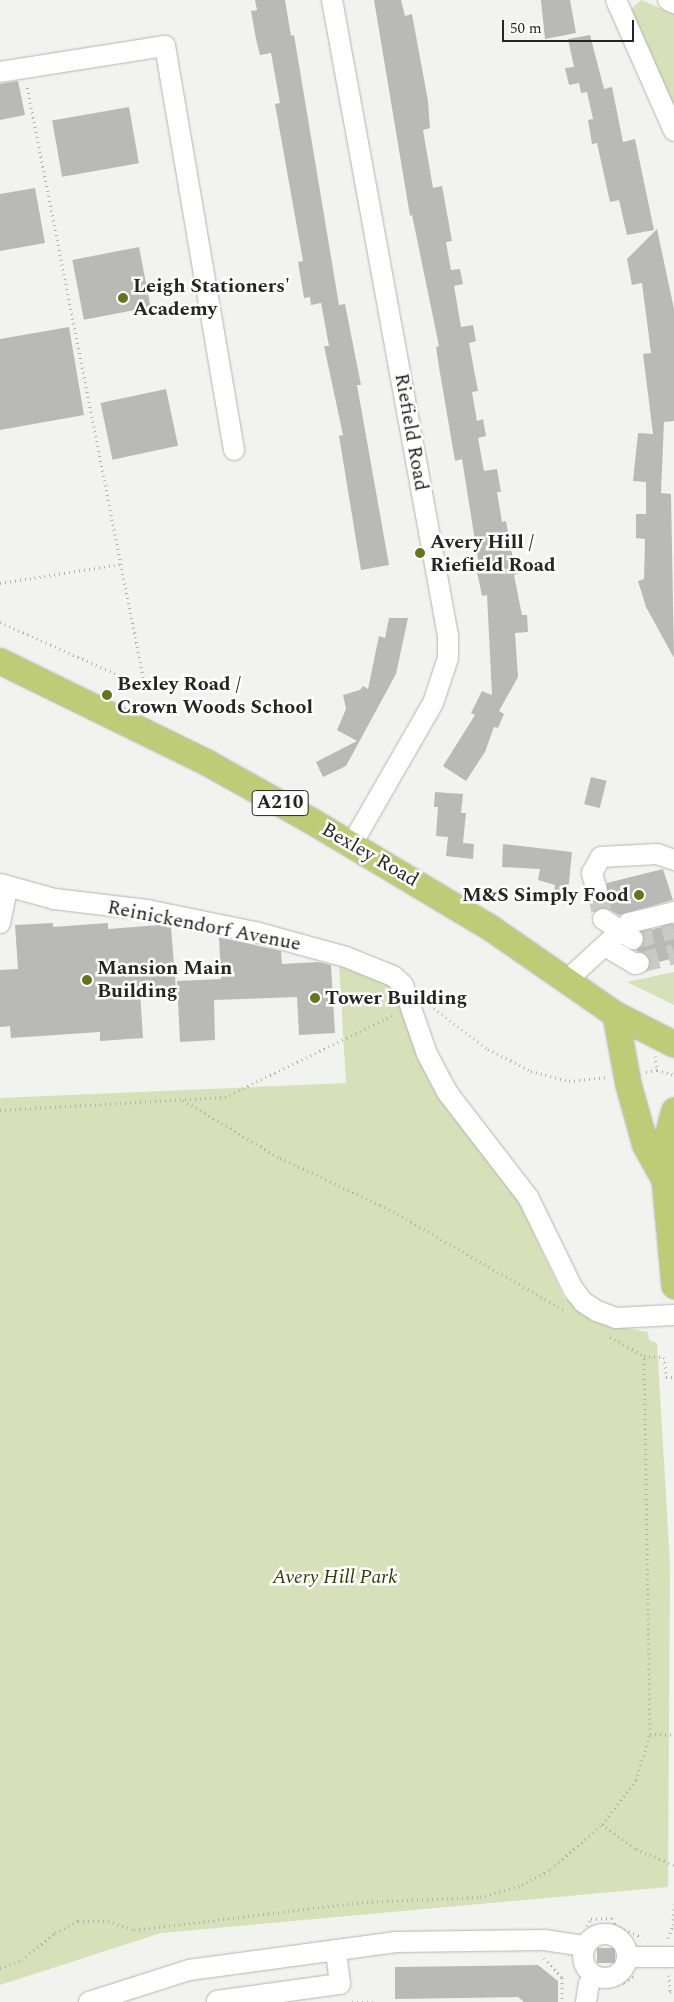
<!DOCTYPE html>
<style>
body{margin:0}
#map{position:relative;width:674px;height:2002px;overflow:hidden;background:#f2f3ee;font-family:Spectral,serif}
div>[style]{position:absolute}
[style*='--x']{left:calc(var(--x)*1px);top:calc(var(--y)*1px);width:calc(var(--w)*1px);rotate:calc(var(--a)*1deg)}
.green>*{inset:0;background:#d7e0b8}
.building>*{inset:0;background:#b9bab5;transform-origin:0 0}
.minor-tunnel>*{height:20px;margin-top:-10px;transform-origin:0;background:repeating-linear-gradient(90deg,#c9cac5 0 20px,transparent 0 30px)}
.path>*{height:3px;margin-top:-1.5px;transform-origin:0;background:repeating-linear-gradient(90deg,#b1b2ae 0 1px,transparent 0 5px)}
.roads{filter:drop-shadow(0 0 1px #b4b5b0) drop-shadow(0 0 1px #b4b5b0)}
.minor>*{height:20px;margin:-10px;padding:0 10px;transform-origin:10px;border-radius:10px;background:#fff}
.minor>.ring{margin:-10px;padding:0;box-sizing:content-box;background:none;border:20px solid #fff;border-radius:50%}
.major>*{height:25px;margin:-12.5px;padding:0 12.5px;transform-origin:12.5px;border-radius:12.5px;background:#bfcc77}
.dots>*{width:14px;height:14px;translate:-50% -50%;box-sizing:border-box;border:2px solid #fff;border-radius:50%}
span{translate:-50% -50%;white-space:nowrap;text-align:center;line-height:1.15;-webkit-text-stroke:5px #fff;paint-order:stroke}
.shield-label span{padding:1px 4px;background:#fff;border:1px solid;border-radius:4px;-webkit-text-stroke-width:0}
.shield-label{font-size:19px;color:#252523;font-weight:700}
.poi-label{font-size:20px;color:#252523;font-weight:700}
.left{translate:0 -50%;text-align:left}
.right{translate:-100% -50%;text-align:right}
.street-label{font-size:20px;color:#252523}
.park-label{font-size:20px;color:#353d0a;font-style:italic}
.scale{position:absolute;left:502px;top:20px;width:132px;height:22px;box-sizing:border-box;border:2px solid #252523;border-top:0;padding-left:6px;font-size:15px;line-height:18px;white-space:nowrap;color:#252523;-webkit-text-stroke:4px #fff;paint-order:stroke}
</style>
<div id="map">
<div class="green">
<i style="clip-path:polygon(641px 0,674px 14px,674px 119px,628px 12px)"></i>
<i style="clip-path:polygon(339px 964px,393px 986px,517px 1198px,564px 1298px,605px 1324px,648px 1332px,649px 1340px,657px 1343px,670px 1563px,668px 1887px,161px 1933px,0 1985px,0 1098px,346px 1083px)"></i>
<i style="clip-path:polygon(674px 972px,674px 1005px,627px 982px)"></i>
</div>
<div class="building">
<i style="clip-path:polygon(255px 0,285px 0,291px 36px,294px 35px,339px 305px,345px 304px,361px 385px,357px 385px,389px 565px,361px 570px,339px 436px,343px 435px,324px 346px,329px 346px,321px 303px,311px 305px,310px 297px,304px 298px,298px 262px,303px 261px,275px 104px,280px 103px,271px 53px,260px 55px,256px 39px,251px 11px,257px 10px)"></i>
<i style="clip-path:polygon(374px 0,401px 0,405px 16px,412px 14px,428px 101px,430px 128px,423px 130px,433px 188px,442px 186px,452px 241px,446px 242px,451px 270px,460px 269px,463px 284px,454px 286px,461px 327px,473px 325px,476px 341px,469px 343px,478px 391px,472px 392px,477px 421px,483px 419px,486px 436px,478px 438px,484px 471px,497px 469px,501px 492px,497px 492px,502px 522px,506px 521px,513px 559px,527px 572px,514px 575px,522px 615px,527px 615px,528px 632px,515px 633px,518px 677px,499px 711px,504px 714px,498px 728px,494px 727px,485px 752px,466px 781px,443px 766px,475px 715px,471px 713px,482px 691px,492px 695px,487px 595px,482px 596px,476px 567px,479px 566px,462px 459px,455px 461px,439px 367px,436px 347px,439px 346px,412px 215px,410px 216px)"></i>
<i style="clip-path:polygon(541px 0,570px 0,576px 33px,545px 39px)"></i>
<i style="clip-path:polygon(590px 35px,604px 89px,612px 87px,623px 142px,635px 139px,654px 230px,627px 235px,619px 200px,610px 202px,597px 143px,592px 144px,588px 120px,593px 119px,587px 92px,581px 93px,579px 83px,569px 85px,565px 68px,574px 67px,568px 39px)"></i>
<i style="clip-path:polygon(18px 81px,25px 115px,0 120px,0 84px)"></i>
<i style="left:129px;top:107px;width:57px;height:78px;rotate:80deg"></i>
<i style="clip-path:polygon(35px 188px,45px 243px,0 251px,0 194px)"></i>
<i style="clip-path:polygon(657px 229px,674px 309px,674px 421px,664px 422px,661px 493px,671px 494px,674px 658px,646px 607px,638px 581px,644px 579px,645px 539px,636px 538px,636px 514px,646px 514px,646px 482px,633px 481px,638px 433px,653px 434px,643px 354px,651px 353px,642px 283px,632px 285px,627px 259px)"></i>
<i style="left:139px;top:247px;width:61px;height:68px;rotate:79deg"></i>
<i style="clip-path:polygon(69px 327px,84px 415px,0 430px,0 339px)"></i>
<i style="left:166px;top:389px;width:58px;height:67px;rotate:78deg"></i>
<i style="clip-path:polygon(389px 618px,408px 618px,396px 674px,346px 766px,323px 777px,316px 762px,357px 741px,337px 730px,346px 709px,343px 695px,360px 690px,363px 686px,368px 689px,379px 636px,385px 638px)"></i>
<i style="left:591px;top:777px;width:16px;height:28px;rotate:14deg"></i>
<i style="clip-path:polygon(435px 792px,463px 794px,461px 813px,466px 813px,463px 843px,474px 844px,473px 859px,446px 856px,448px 837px,436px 836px,438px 807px,434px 807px)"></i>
<i style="clip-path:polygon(503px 844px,572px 852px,568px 893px,554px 892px,555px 885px,538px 880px,540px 869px,502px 867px)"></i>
<i style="clip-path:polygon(663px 869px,673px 900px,619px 915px,604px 907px,594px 912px,591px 901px,600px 903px,606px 899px,607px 883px)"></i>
<i style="clip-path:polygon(53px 923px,53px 927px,108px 923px,108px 929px,160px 925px,171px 927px,176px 989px,140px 991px,143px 1038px,100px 1041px,100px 1032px,11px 1038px,10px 1026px,0 1027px,0 970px,18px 969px,15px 925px)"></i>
<i style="clip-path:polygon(674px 924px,674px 958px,651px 964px,647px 954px,636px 951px,645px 940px,642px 932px)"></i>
<i style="clip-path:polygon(219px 937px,281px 951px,282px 964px,318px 962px,331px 965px,335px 1033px,299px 1035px,297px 997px,214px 1000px,215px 1040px,180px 1042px,177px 981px,221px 979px)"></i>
<i style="left:615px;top:1948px;width:15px;height:18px;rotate:90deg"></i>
<i style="clip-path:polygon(538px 1965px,558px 1981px,558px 2002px,524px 2002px,518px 1997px,395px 1999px,395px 1967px)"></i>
</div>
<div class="minor-tunnel">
<i style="--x:597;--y:891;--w:29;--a:78"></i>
<i style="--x:633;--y:939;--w:42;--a:-13.7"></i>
<i style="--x:639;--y:963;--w:36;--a:-14"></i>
</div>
<div class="path">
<i style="--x:0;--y:583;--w:122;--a:-8.9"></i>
<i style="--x:0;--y:622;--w:159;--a:24.1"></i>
<i style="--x:145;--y:687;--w:612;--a:-101.11"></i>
<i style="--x:430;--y:1005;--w:73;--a:37.2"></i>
<i style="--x:488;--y:1049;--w:48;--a:27.1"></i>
<i style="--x:531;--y:1071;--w:39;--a:15"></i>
<i style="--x:569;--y:1081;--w:38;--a:-6"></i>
<i style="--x:655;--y:1056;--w:14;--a:82"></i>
<i style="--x:646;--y:1072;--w:11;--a:-10"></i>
<i style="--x:657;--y:1070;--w:18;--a:16"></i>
<i style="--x:183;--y:1100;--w:113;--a:30.9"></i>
<i style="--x:280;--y:1158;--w:120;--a:25.1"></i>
<i style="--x:389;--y:1209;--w:204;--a:30"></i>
<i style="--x:0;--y:1110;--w:225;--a:-3.3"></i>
<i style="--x:225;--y:1097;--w:189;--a:-26"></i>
<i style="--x:610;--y:1337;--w:39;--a:29"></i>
<i style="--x:644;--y:1356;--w:20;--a:3"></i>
<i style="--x:664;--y:1357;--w:20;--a:84"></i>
<i style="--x:666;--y:1377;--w:8;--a:0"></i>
<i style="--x:650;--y:1734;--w:24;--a:2"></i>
<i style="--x:602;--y:1824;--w:42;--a:36.3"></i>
<i style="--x:636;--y:1849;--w:41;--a:22.8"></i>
<i style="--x:587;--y:1926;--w:8;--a:-60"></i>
<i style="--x:591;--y:1919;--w:21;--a:-3"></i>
<i style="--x:612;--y:1918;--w:8;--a:67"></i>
<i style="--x:615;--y:1925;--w:30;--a:24"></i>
<i style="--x:668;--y:1938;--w:14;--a:-69"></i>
<i style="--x:673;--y:1925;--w:21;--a:-87"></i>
<i style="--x:544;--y:1958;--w:26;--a:47"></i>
<i style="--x:562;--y:1977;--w:25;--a:90"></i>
<i style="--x:0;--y:1968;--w:23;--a:-20"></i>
<i style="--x:22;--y:1960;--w:43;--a:-39.3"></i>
<i style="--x:55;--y:1933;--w:26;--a:-28"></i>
<i style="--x:78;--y:1921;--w:30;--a:0"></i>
<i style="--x:108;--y:1921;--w:28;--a:19"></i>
<i style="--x:134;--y:1930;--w:230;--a:-7"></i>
<i style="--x:362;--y:1902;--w:118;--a:-2.4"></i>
<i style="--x:480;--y:1897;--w:44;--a:-15.9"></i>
<i style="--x:522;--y:1885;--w:33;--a:-29"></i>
<i style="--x:551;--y:1869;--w:68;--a:-41.4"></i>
<i style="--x:602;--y:1824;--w:56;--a:-52.3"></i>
<i style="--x:636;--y:1780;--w:48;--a:-73.1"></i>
<i style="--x:650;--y:1734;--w:378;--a:-90.9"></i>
<i style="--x:669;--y:1975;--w:17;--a:87"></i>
<i style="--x:670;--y:1992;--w:4;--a:-14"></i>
<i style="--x:608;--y:1987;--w:16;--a:-14"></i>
<i style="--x:624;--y:1983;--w:14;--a:-34"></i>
<i style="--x:352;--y:2002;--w:25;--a:0"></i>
</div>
<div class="roads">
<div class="minor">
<i style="--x:332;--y:0;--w:646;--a:79.66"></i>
<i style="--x:448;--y:636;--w:22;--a:90"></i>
<i style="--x:448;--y:658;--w:47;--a:108.4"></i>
<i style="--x:433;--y:703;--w:163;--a:119.9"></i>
<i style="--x:616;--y:0;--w:143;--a:66.1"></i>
<i style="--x:668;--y:0;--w:7;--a:27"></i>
<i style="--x:0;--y:72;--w:167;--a:-9"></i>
<i style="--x:165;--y:46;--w:410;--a:80.3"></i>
<i style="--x:0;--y:884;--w:56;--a:15.5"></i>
<i style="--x:54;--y:899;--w:94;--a:6.7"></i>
<i style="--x:147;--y:910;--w:110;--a:11.5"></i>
<i style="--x:255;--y:932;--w:94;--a:15.4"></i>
<i style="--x:346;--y:957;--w:51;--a:22"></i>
<i style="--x:393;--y:976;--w:13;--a:42"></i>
<i style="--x:403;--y:985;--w:73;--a:70.8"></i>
<i style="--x:427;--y:1054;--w:43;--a:62.2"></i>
<i style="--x:447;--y:1092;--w:133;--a:52.4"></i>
<i style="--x:528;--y:1197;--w:102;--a:63.9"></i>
<i style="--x:573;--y:1289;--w:16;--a:52"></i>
<i style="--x:583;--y:1302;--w:17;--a:33"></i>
<i style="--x:597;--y:1311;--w:20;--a:20"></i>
<i style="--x:616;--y:1318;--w:58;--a:-3"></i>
<i style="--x:597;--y:891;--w:19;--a:-106"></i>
<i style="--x:592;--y:873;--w:18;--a:-61"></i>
<i style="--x:601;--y:857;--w:56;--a:-3.1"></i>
<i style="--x:657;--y:854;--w:18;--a:19"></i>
<i style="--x:603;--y:919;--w:36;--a:34"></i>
<i style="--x:0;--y:923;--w:35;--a:-78"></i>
<i style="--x:605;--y:946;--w:35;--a:31"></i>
<i style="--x:635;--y:964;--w:4;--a:-14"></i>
<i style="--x:565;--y:982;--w:87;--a:-42.7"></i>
<i style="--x:629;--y:923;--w:46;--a:-13.7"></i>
<i class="ring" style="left:583px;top:1934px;width:24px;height:24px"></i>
<i style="--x:627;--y:1957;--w:47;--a:0"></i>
<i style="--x:217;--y:2001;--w:124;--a:-7.9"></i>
<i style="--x:340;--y:1984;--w:34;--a:-97"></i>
<i style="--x:89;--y:2002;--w:105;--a:-17.7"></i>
<i style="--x:189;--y:1970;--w:209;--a:-7.7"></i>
<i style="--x:396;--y:1942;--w:148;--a:-0.8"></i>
<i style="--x:544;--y:1940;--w:40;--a:8.5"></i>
<i style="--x:586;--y:2002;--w:18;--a:-81"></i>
<i style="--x:589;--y:1984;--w:10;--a:-61"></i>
</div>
<div class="major">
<i style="--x:0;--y:661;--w:232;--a:26.1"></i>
<i style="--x:208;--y:763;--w:117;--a:29.2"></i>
<i style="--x:310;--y:820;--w:207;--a:30.8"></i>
<i style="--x:488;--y:926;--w:155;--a:34.7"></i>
<i style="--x:615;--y:1014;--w:66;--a:27"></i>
<i style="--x:615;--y:1014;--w:71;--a:79.5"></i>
<i style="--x:628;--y:1084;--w:63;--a:74.4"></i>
<i style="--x:645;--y:1145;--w:38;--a:61"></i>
<i style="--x:674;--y:1110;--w:47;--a:104.9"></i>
<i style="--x:662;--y:1155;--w:131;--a:84.7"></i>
</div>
</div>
<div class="dots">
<i style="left:123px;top:298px;background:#667420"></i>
<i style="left:420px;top:553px;background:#667420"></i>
<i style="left:107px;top:695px;background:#667420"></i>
<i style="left:639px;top:895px;background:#667420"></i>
<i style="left:87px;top:980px;background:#667420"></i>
<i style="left:315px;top:998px;background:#667420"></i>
</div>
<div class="shield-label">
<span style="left:280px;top:803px">A210</span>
</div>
<div class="poi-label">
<span class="left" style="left:133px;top:298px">Leigh Stationers'<br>Academy</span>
<span class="left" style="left:430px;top:554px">Avery Hill /<br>Riefield Road</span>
<span class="left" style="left:117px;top:696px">Bexley Road /<br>Crown Woods School</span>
<span class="right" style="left:629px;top:895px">M&amp;S Simply Food</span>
<span class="left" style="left:97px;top:980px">Mansion Main<br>Building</span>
<span class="left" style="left:325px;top:998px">Tower Building</span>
</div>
<div class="street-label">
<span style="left:411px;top:432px;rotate:80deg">Riefield Road</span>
<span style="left:370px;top:855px;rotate:30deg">Bexley Road</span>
<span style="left:204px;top:926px;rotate:11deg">Reinickendorf Avenue</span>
</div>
<div class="park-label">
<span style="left:335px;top:1577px">Avery Hill Park</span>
</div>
<div class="scale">50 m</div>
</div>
